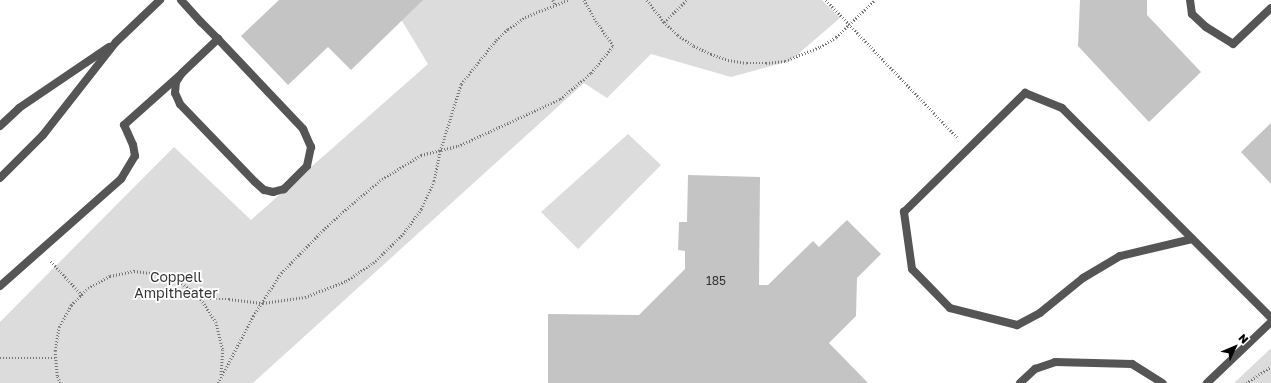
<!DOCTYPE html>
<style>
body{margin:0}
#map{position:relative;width:1271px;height:383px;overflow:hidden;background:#fff;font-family:"Golos Text",sans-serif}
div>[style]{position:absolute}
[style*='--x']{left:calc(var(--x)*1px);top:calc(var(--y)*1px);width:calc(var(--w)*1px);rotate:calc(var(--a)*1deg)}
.green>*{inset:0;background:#dcdcdc}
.building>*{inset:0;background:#c4c4c4}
.path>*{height:2.5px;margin-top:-1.25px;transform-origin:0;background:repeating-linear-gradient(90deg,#777 0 1px,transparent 0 3px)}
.service>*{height:8px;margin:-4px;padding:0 4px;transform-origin:4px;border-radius:4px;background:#555}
.minor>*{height:8px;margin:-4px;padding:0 4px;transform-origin:4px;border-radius:4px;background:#555}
.tertiary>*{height:8px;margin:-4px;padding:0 4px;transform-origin:4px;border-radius:4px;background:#555}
span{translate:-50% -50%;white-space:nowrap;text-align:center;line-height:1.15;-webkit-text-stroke:3.5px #fff;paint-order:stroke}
.number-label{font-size:12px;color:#313131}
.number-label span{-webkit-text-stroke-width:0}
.park-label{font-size:14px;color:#333}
.north{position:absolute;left:1215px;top:327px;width:40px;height:40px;-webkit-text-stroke:3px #fff;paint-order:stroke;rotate:46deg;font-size:11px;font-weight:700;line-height:16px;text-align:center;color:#000}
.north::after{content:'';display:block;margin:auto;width:14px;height:18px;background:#000;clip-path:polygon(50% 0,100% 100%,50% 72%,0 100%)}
</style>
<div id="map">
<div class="green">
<i style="clip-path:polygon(406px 0,822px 0,840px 18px,790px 61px,731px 77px,651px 54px,607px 98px,584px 83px,253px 383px,0 383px,0 322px,174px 147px,251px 220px,428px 64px,396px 11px)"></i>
<i style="clip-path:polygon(628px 134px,661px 165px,578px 249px,541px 212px)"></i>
<i style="clip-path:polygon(1271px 348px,1271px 383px,1234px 383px,1268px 351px)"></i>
</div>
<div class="building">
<i style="clip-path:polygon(279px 0,423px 0,351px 70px,328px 47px,288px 85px,241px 36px)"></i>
<i style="clip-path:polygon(1080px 0,1147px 0,1147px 15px,1201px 72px,1149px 122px,1078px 46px)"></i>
<i style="clip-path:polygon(1271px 123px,1271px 184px,1241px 152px)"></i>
<i style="clip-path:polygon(688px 175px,760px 177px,759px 285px,768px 285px,813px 241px,819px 247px,847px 220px,881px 254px,857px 278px,856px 316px,829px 343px,868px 383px,548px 383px,548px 314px,639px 315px,685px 269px,685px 251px,678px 250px,679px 222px,687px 222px)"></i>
</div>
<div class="path">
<i style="--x:553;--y:0;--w:5;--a:68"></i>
<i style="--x:647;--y:0;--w:28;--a:52"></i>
<i style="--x:664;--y:22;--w:19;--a:43"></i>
<i style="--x:678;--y:35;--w:19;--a:35"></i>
<i style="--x:694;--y:46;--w:19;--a:25"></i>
<i style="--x:711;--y:54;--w:18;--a:19"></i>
<i style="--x:728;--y:60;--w:19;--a:9"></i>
<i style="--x:747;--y:63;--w:19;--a:0"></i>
<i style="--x:766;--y:63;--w:19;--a:-6"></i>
<i style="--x:785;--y:61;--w:38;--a:-22"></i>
<i style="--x:820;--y:47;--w:19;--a:-32"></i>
<i style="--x:836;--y:37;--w:54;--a:-43.5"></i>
<i style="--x:826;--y:0;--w:191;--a:46.3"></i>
<i style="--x:664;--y:22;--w:32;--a:-44"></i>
<i style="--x:51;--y:261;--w:46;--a:47.6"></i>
<i style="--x:201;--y:299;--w:28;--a:0"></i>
<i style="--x:229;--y:299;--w:34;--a:7"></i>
<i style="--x:263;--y:303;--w:42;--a:-8.1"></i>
<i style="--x:305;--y:297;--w:44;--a:-21.3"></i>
<i style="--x:346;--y:281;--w:32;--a:-34"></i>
<i style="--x:373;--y:263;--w:42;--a:-44"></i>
<i style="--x:403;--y:234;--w:31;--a:-54"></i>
<i style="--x:421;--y:209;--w:31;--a:-65"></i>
<i style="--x:434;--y:181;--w:31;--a:-79"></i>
<i style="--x:440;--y:151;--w:70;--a:-72.6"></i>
<i style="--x:461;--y:84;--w:56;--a:-51.5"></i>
<i style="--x:496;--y:40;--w:16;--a:-43"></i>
<i style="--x:508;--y:29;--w:21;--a:-35"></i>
<i style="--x:525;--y:17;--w:46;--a:-21.6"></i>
<i style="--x:0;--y:358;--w:55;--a:0"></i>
<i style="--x:60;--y:383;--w:8;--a:-113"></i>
<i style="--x:57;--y:376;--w:25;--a:-95"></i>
<i style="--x:55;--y:351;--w:24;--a:-81"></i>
<i style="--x:59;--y:327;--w:25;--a:-61"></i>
<i style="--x:71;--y:305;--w:24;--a:-45"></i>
<i style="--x:88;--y:288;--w:25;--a:-29"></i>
<i style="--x:110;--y:276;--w:25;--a:-12"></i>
<i style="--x:134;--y:271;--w:25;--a:7"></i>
<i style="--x:159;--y:274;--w:25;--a:21"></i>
<i style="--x:182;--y:283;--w:25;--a:40"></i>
<i style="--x:201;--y:299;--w:27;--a:57"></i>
<i style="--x:216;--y:322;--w:29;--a:76"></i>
<i style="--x:223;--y:350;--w:26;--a:94"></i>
<i style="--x:218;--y:383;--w:76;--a:-62.4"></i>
<i style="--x:253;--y:316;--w:51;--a:-56.9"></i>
<i style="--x:281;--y:273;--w:63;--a:-45.6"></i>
<i style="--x:325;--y:228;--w:36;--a:-42"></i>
<i style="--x:352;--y:204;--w:39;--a:-40"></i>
<i style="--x:382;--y:179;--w:46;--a:-31.6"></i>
<i style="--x:421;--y:155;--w:38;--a:-14"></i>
<i style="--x:458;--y:146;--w:112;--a:-24.7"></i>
<i style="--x:560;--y:99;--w:40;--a:-40"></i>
<i style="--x:591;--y:73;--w:35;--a:-51"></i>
<i style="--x:613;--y:46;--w:29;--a:-125"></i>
<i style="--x:596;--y:22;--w:25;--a:-119"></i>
<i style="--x:1246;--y:383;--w:30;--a:-33"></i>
</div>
<div class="service">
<i style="--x:181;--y:0;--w:30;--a:48"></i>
<i style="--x:201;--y:22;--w:24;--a:45"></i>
<i style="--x:218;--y:39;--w:124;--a:46.6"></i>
<i style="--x:303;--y:129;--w:20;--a:66"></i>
<i style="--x:311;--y:147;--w:19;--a:102"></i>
<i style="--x:307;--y:166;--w:33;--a:135"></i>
<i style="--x:284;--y:189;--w:11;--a:165"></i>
<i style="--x:273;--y:192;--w:9;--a:-167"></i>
<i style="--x:264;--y:190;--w:12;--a:-138"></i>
<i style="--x:255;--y:182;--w:108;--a:-133.9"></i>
<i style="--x:180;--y:104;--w:12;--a:-114"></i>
<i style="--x:175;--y:93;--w:11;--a:-85"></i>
<i style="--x:176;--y:82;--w:11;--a:-56"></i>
<i style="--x:182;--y:73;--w:50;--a:-43.4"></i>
<i style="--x:1190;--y:0;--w:14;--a:82"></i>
<i style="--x:1192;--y:14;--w:19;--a:43"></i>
<i style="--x:1206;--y:27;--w:32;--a:32"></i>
<i style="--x:1233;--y:44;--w:52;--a:-43.5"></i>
<i style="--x:1192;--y:239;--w:74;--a:166.7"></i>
<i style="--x:1120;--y:256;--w:43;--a:149.3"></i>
<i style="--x:1083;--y:278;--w:55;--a:140.9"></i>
<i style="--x:1040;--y:313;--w:26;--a:152"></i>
<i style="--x:1017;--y:325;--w:69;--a:-165.8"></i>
<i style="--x:950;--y:308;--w:54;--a:-134.3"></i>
<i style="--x:912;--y:269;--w:58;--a:-98"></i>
<i style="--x:904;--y:212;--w:170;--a:-44.5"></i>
<i style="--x:1025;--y:93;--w:40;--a:22"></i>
<i style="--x:1062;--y:108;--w:296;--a:45.1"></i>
<i style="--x:0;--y:286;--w:162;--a:-41.5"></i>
<i style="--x:121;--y:179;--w:27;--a:-59"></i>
<i style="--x:135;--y:156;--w:11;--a:-100"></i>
<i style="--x:133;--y:145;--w:22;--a:-114"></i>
<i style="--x:124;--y:125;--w:74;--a:-41.7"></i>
<i style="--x:1020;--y:383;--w:21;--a:-43"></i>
<i style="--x:1035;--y:369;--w:21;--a:-19"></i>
<i style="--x:1055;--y:362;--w:77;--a:1.5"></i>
<i style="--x:1132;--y:364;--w:36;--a:32"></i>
</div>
<div class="minor">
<i style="--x:0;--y:126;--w:26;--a:-43"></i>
<i style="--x:19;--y:108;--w:109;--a:-34.1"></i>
<i style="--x:0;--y:178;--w:61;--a:-45"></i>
<i style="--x:43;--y:135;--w:118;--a:-51.9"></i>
<i style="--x:116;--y:42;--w:61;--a:-43.7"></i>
</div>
<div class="tertiary">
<i style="--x:1207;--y:383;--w:88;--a:-43.6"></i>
</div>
<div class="number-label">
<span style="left:716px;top:281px">185</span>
</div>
<div class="park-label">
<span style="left:176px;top:285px">Coppell<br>Ampitheater</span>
</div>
<div class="north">N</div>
</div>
